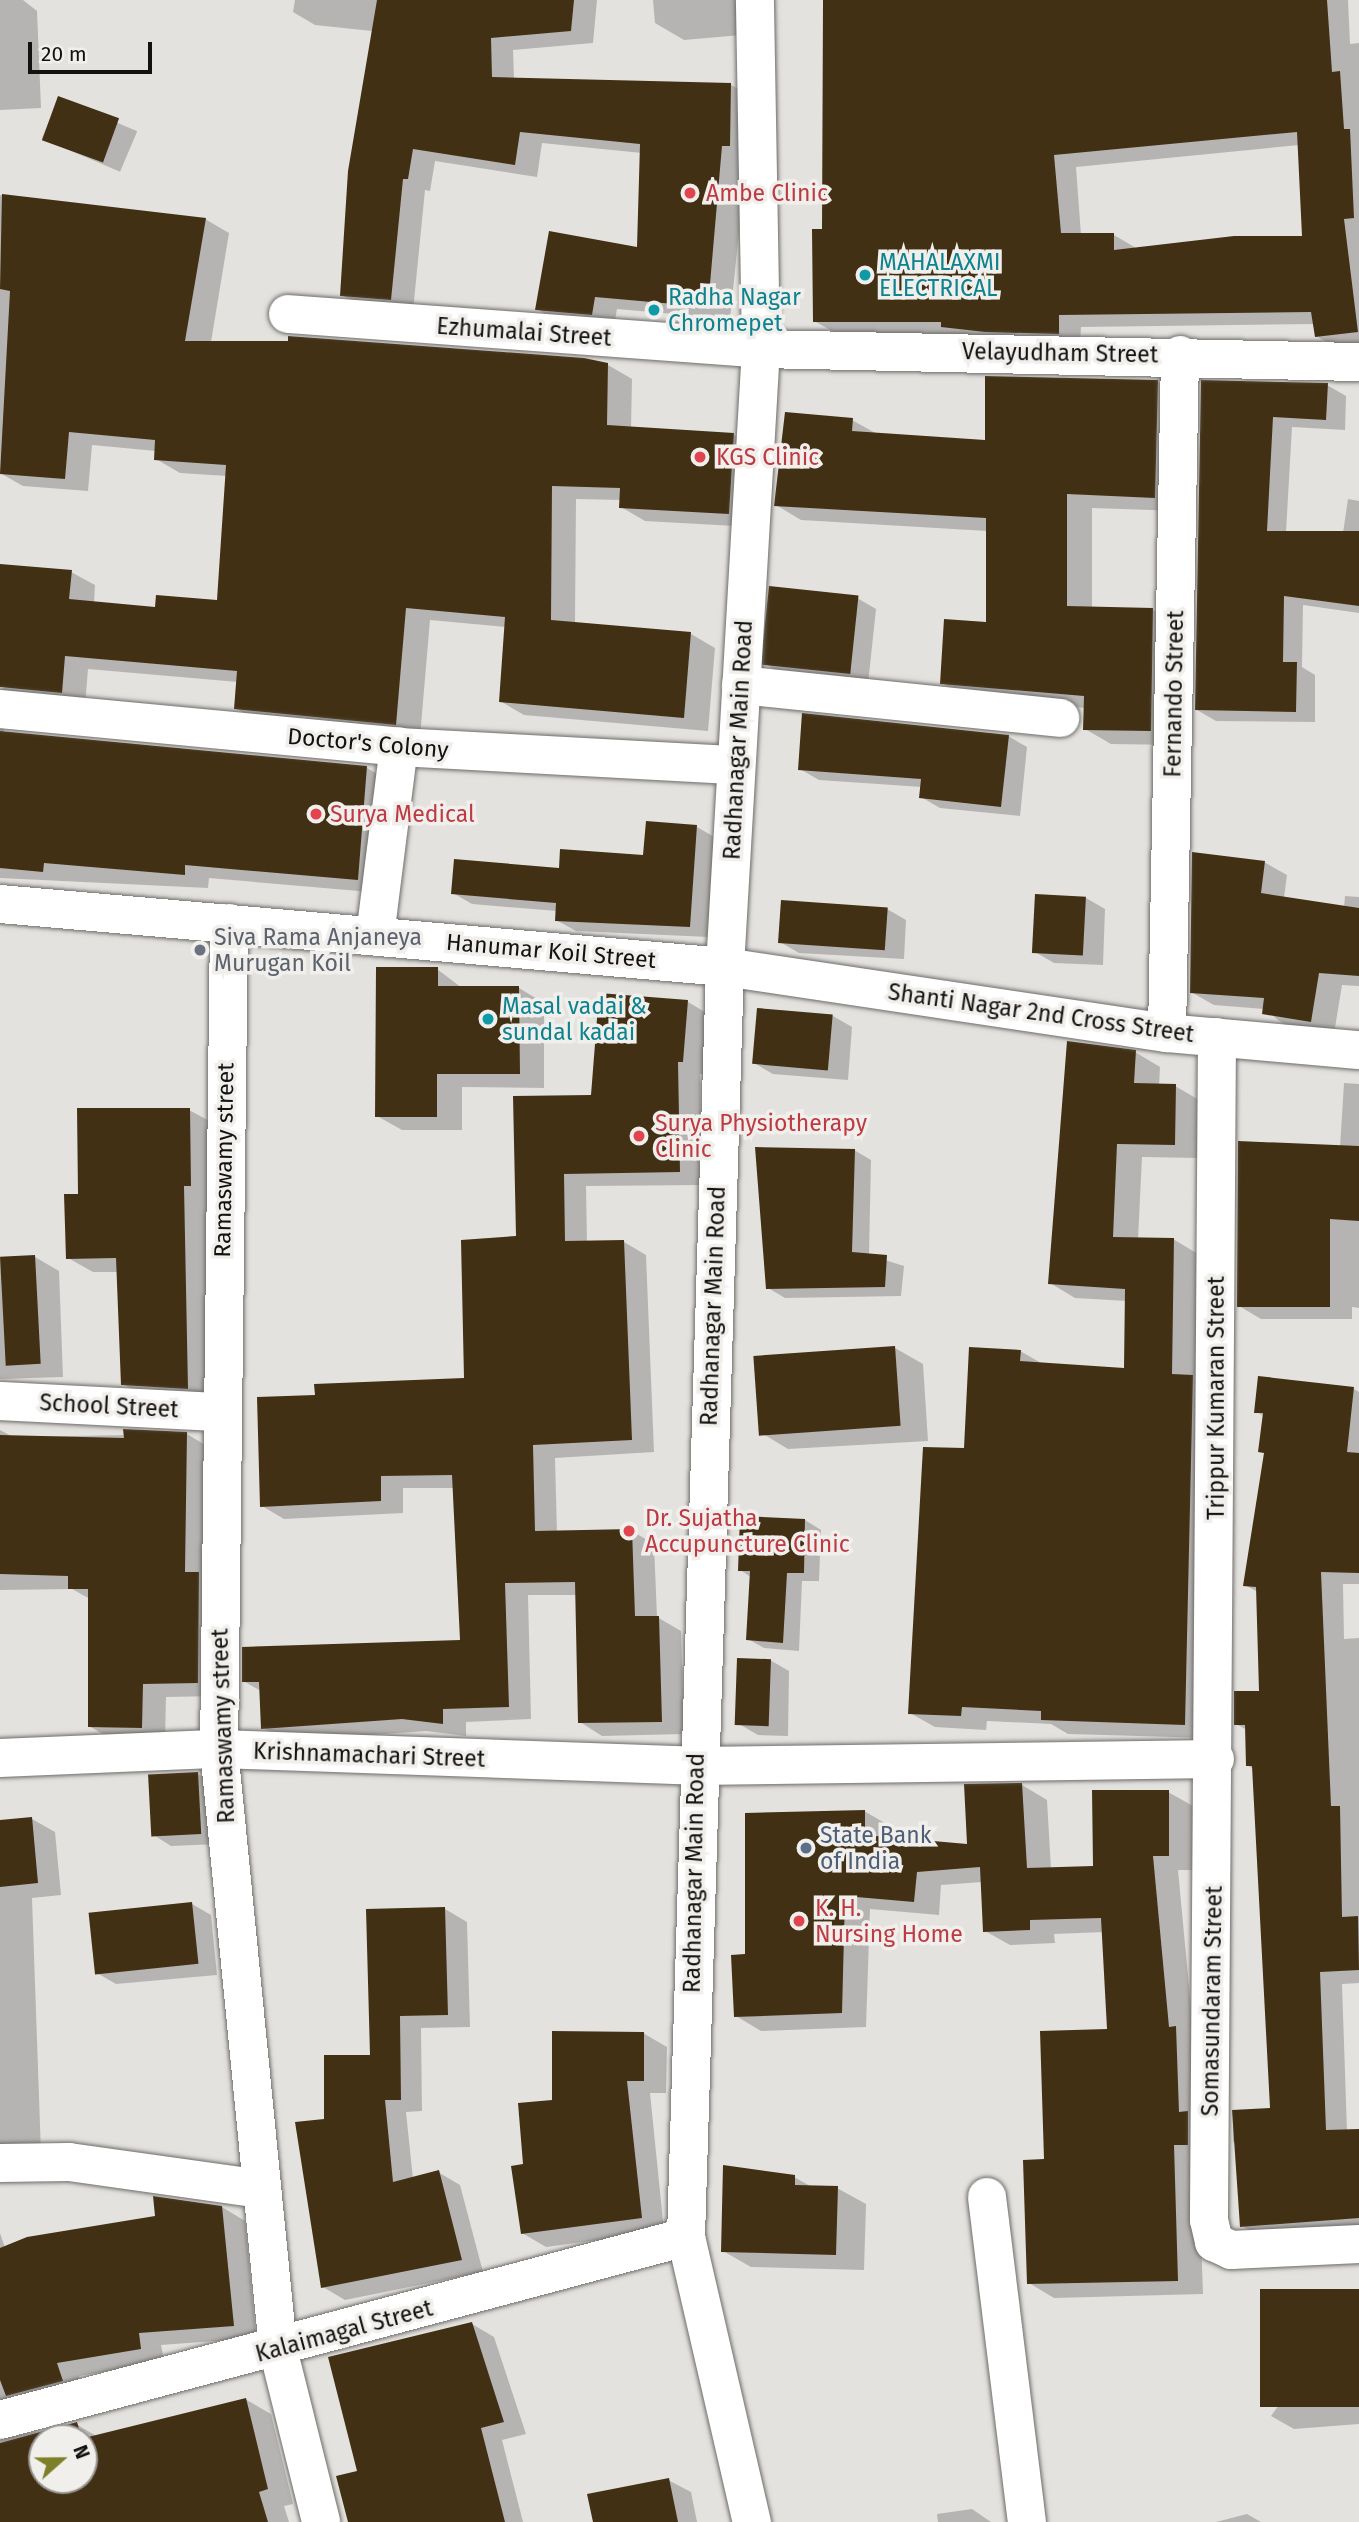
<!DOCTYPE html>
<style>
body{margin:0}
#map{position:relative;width:1359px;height:2522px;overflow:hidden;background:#e4e2df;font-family:"Fira Sans",sans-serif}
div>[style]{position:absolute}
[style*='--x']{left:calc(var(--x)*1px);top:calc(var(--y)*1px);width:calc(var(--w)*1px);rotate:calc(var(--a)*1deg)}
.shadow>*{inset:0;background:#0003;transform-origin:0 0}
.building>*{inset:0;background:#423015;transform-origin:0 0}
.roads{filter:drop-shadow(0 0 2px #6e6c69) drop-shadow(0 0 2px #6e6c69)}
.street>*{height:38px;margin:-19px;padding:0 19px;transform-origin:19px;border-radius:19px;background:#fff}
.secondary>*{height:38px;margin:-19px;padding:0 19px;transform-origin:19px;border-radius:19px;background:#fff}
.dots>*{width:19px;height:19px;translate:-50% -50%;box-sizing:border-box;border:4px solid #f1efec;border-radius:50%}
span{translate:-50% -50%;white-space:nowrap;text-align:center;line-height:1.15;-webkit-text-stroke:7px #f1efec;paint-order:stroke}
.health-label{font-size:23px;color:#be3a42}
.left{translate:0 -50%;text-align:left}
.culture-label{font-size:23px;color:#0d838f}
.street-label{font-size:23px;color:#131211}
.worship-label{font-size:23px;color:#5b616d}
.service-label{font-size:23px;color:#4e5e75}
.north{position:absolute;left:28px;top:2424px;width:70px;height:70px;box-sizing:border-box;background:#f1efec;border:2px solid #989794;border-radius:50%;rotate:69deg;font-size:19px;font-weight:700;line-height:28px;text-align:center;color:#131211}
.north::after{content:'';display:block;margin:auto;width:24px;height:32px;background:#7e8029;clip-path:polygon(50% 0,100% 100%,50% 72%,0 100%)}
.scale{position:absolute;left:28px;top:42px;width:124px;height:32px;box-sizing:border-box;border:4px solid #131211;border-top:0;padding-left:9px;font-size:21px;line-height:24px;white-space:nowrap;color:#131211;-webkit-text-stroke:5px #f1efec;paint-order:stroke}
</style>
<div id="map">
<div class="shadow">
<i style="clip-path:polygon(0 0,23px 0,37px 11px,41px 108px,0 110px)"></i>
<i style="clip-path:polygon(295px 0,597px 0,593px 43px,513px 50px,514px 79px,731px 85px,753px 97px,730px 319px,617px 309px,614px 326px,560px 322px,537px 309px,638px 249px,642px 153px,542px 143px,537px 177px,435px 161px,430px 191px,425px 190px,413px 311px,364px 308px,342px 295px,372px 31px,315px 25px,293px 12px)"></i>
<i style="clip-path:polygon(653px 0,750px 0,753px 34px,684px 40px,655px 23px)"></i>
<i style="clip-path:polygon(evenodd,826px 0,1348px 0,1350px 44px,1359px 43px,1359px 346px,1338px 348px,1316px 336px,1315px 324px,1081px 327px,1080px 345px,956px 334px,836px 333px,814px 321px,824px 230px,826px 0,1299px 145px,1303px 238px,1136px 248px,1114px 235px,1081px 235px,1076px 167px,1299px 145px)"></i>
<i style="left:59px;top:98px;width:85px;height:44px;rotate:23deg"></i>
<i style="clip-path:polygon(0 195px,205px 219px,229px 233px,211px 342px,608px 365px,632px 379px,631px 429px,734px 435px,758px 448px,753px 527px,645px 521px,621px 507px,621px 500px,576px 499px,575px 624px,691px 634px,715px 648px,708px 731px,524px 715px,500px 701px,506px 627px,430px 620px,420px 737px,259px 722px,235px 708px,238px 682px,88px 669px,85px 706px,5px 710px,4px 733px,367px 768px,391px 782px,382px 893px,209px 878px,208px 888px,0 878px,0 690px,10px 685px,0 686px,0 566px,71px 572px,95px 585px,94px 603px,157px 609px,219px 602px,227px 476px,180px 473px,156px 459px,156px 451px,92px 445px,88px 491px,23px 486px,0 473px)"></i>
<i style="clip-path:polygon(1157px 381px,1183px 396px,1181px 511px,1092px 508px,1092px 609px,1153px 610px,1179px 625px,1176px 745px,1111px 744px,1085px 729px,1086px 708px,968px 698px,942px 683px,988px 624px,987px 531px,801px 520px,776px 505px,852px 420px,877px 434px,987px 442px)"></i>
<i style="clip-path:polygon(1203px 382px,1327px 385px,1346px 396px,1345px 430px,1292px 427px,1286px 532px,1343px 533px,1348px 499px,1359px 501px,1359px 613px,1303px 605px,1302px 667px,1315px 675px,1315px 722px,1216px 721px,1197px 710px)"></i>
<i style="clip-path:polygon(857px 598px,876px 609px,868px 684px,785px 676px,766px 664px)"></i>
<i style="clip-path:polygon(1008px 736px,1027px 747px,1020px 816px,940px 808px,921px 797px,922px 787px,819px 780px,800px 769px)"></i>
<i style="clip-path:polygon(697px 827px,716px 838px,709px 937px,576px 931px,556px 920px,557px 911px,472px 904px,453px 893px,645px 857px)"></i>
<i style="clip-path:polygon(1264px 862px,1287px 875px,1284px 898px,1344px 908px,1345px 896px,1359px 897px,1359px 986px,1342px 985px,1334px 1034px,1286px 1026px,1264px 1009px,1214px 1005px,1191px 992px)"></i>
<i style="clip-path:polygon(1086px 898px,1105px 909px,1103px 965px,1054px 963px,1035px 952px)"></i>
<i style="clip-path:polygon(887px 909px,906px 920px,904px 959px,799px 953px,780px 942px)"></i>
<i style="clip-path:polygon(437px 969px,462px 988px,519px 988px,544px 1003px,544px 1088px,462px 1087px,462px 1130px,402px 1130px,377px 1116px)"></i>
<i style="clip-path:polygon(688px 1002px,710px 1015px,706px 1074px,700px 1074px,702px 1185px,586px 1186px,587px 1243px,624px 1242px,646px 1255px,654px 1452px,555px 1458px,557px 1533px,632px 1531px,654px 1544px,657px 1617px,681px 1631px,684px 1734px,602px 1736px,580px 1722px,577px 1595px,528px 1595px,531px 1719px,466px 1722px,466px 1736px,426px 1731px,286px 1741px,263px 1728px,261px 1691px,243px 1681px,462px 1642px,454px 1488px,403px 1488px,403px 1513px,284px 1519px,262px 1506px,316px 1397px,466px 1380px,517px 1237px,593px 1096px)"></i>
<i style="clip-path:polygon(833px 1016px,852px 1027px,848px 1080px,773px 1074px,754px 1063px)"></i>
<i style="clip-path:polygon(1135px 1052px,1160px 1067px,1159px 1086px,1175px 1086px,1201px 1101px,1200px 1158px,1142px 1157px,1138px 1239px,1173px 1239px,1198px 1254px,1210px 1738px,1068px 1734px,1051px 1724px,987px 1721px,986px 1730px,935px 1727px,910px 1713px,966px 1450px,1020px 1351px,1043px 1364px,1126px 1369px,1127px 1301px,1075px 1298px,1050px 1283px)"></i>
<i style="clip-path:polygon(1344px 1083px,1359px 1084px,1359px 1308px,1352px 1307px,1352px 1319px,1261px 1319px,1239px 1306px,1340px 1147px)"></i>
<i style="clip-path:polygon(189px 1110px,215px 1124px,212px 1402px,149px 1399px,123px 1384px,119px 1272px,93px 1272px,68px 1258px,80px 1196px)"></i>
<i style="clip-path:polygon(756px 1148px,854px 1150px,871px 1160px,869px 1255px,904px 1266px,901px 1296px,785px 1298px,768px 1288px)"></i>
<i style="clip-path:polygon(35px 1257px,59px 1271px,63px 1377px,0 1379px,0 1258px)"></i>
<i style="clip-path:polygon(895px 1348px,923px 1364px,928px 1441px,788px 1449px,760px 1432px)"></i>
<i style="clip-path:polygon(1354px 1389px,1359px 1392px,1359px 1584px,1343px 1584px,1344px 1639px,1359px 1638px,1359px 1983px,1342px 1984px,1347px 2131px,1359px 2131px,1359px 2233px,1264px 2239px,1242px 2226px,1239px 2145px,1233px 2142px,1233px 2111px,1272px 2110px,1254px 1769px,1247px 1765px,1247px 1730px,1236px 1724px,1261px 1692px,1258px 1592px,1245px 1585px,1265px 1454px,1264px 1416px,1256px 1412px)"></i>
<i style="clip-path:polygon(0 1430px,13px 1437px,187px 1434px,210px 1448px,221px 1696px,166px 1697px,165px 1741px,113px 1740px,89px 1726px,90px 1599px,72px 1589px,0 1590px)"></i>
<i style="clip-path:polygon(805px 1520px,821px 1530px,819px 1581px,802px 1581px,799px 1651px,764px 1648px,748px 1639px,751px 1577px,740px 1570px)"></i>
<i style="clip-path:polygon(770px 1660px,789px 1671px,788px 1736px,758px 1735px,739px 1724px)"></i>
<i style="clip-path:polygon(198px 1774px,217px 1785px,219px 1844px,171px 1846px,152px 1834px)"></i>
<i style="clip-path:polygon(1022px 1785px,1047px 1800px,1051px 1869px,1094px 1868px,1168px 1792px,1193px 1806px,1194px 1870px,1178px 1870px,1194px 2039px,1203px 2294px,1054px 2298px,1029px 2283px,1045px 2161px,1108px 2030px,1104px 1932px,1054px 1934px,1055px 1943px,1010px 1945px,985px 1931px,982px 1882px,941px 1885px,939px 1915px,870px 1909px,866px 2027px,761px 2031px,736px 2016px,746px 1956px,864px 1811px,890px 1826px,890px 1839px,969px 1846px)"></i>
<i style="clip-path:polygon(32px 1819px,55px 1832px,61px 1895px,32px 1898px,41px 2153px,0 2155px,0 1822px)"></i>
<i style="clip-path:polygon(192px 1904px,211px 1915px,217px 1975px,116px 1984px,97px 1973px)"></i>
<i style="clip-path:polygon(445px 1909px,467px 1922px,470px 2027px,421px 2028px,422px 2111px,406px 2112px,413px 2179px,438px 2172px,460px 2185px,483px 2272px,345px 2300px,323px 2287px,326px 2121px,372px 2056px)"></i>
<i style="clip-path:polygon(643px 2033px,667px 2047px,666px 2093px,650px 2093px,664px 2231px,546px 2247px,522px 2233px,525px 2165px,554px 2102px)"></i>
<i style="clip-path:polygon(794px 2177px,812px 2187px,837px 2188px,866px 2204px,864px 2270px,751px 2267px,723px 2251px)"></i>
<i style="clip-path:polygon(222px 2207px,245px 2221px,256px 2338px,161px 2345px,164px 2361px,79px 2376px,85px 2394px,0 2420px,0 2233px,5px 2248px)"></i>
<i style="clip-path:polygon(1359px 2292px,1359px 2424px,1294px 2429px,1271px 2416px)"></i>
<i style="clip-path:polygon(472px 2324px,494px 2337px,526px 2434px,502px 2440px,523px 2522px,349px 2522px,360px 2472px)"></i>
<i style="clip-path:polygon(evenodd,245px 2399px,271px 2414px,293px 2504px,284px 2506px,289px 2522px,0 2522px,0 2439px,76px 2424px,98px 2437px,245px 2399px,42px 2438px,84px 2438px,84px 2480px,42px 2480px,42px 2438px)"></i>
<i style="clip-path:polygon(668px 2480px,691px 2492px,697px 2522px,594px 2522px)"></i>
<i style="clip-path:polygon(972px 2509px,991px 2522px,938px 2522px,937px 2514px)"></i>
<i style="clip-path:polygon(1247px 2514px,1261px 2522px,1216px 2522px)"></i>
</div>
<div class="building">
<i style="clip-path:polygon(377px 0,574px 0,571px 31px,491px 38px,492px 77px,731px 83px,730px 146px,722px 146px,708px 307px,595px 297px,592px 315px,535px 310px,549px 231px,637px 247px,640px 144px,520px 132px,515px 165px,413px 149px,408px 179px,403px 179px,391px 300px,340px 296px,348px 171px)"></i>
<i style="clip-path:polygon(evenodd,823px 0,1327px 0,1332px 72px,1340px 71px,1344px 129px,1350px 129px,1354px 218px,1344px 219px,1358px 332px,1315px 337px,1311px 312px,1059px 315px,1059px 334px,985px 332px,941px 327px,941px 322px,813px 322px,812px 229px,822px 229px,823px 0,1297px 132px,1302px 236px,1234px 236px,1114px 250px,1114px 233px,1061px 233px,1054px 155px,1297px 132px)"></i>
<i style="left:58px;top:96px;width:65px;height:47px;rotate:20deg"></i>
<i style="clip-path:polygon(2px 194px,206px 218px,185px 341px,288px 341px,288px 336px,584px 358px,608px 363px,607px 425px,734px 433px,729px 514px,619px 508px,620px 488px,552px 486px,551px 620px,691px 632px,684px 718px,499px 702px,505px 617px,406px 608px,396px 725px,234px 709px,237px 671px,65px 656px,62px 693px,0 687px,0 564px,72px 570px,69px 599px,155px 607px,156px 595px,217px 600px,226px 465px,154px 460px,155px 440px,69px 432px,65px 479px,0 474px,10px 291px,0 289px)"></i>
<i style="clip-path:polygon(985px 376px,1158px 380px,1155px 498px,1067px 494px,1067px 606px,1153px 608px,1151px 731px,1083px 730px,1084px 696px,940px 684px,944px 619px,986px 622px,986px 518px,774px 506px,785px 412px,853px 418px,852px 431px,985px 440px)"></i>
<i style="clip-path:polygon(1201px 380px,1328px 383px,1326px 420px,1273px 417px,1267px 531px,1359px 531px,1359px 606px,1284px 596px,1283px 662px,1297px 662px,1296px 712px,1195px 710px)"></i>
<i style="left:769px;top:586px;width:90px;height:79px;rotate:6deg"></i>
<i style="clip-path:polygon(802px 713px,1009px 735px,1001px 807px,919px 798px,921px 779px,798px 770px)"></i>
<i style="clip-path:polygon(0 731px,367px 766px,358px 880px,185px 865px,185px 875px,44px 863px,43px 872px,0 868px)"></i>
<i style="clip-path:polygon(646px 821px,697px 825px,690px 927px,555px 921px,556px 903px,451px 894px,454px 859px,559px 868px,560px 849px,643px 855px)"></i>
<i style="clip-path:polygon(1192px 852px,1265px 861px,1261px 893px,1359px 908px,1359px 976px,1319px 973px,1311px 1022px,1262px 1014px,1264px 998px,1190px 993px)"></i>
<i style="left:1035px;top:894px;width:51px;height:59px;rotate:3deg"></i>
<i style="left:781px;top:900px;width:107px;height:43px;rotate:4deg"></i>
<i style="clip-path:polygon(376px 967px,438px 967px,438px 986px,519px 986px,520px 1074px,437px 1074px,437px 1117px,375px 1117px)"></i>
<i style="clip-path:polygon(599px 993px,688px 1000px,683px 1062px,678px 1062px,680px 1172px,564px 1174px,565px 1241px,624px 1240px,632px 1440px,533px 1445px,535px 1531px,632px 1529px,635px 1616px,659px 1616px,662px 1722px,578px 1723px,575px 1582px,505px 1583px,509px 1707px,443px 1709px,443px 1724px,402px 1719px,261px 1729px,259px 1682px,242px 1682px,242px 1647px,460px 1640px,452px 1475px,381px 1476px,381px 1501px,260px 1507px,257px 1397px,315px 1395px,314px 1384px,464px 1378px,461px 1240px,516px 1236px,513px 1096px,591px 1095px)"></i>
<i style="left:757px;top:1008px;width:76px;height:56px;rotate:5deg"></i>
<i style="clip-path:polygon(1067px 1041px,1136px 1050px,1134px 1083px,1176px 1084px,1175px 1145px,1117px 1144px,1113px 1237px,1174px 1238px,1172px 1374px,1193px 1375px,1185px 1725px,1041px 1720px,1041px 1711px,962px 1707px,961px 1716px,908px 1714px,923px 1447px,964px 1448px,969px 1347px,1021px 1350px,1020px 1361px,1124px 1368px,1125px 1289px,1048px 1284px)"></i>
<i style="clip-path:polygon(77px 1108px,190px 1108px,191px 1186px,184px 1186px,188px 1389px,121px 1385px,116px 1258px,66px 1259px,64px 1194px,78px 1194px)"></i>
<i style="clip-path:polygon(1238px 1141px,1359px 1146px,1359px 1221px,1330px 1219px,1330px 1307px,1237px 1307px)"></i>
<i style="clip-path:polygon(755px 1147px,855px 1149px,852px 1252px,887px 1255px,885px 1287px,766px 1289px)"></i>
<i style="left:35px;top:1255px;width:109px;height:35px;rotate:87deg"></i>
<i style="left:895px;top:1346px;width:80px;height:142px;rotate:86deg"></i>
<i style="clip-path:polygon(1258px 1376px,1354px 1387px,1347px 1452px,1359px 1453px,1359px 1573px,1321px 1572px,1331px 1806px,1340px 1806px,1342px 1917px,1358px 1916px,1359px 1970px,1320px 1972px,1326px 2130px,1359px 2129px,1359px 2218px,1240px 2227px,1232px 2110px,1270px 2108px,1252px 1766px,1246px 1766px,1245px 1725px,1234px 1725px,1234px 1691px,1259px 1691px,1256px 1587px,1243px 1586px,1264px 1453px,1258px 1452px,1263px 1413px,1254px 1413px)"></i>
<i style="clip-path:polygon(123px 1429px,187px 1432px,185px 1572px,199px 1572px,198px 1683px,143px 1684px,142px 1728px,88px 1727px,88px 1589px,68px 1589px,68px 1576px,0 1574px,0 1435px,124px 1438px)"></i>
<i style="clip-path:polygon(740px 1516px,805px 1519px,804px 1573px,787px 1573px,783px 1643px,746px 1640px,750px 1571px,738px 1571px)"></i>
<i style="left:737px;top:1658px;width:34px;height:67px;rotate:2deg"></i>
<i style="left:198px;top:1772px;width:62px;height:50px;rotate:87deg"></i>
<i style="clip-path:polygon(1022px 1783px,1027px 1868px,1093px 1866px,1092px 1790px,1169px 1790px,1169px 1856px,1153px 1856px,1169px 2027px,1176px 2026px,1179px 2112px,1188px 2111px,1188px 2145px,1174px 2145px,1178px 2281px,1027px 2284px,1023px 2160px,1044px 2159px,1040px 2031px,1107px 2029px,1101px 1918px,1030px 1920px,1030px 1930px,983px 1932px,980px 1867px,917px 1872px,914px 1902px,845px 1896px,842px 2013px,734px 2017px,731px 1955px,745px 1954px,745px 1813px,865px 1810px,865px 1835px,967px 1844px,964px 1784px)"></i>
<i style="clip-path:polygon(32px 1817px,38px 1883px,0 1887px,0 1820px)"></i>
<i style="left:192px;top:1902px;width:62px;height:104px;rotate:84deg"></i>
<i style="clip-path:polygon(445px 1907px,448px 2015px,400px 2016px,401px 2100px,385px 2100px,393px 2182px,439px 2170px,462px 2260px,321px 2288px,295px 2122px,324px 2119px,324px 2055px,370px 2055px,366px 1909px)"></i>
<i style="clip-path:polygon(552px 2031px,644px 2032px,644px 2081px,627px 2081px,642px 2218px,521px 2234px,511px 2166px,523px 2164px,518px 2103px,552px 2100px)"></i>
<i style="clip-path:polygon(723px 2165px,795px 2175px,795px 2185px,838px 2186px,836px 2255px,721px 2252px)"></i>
<i style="clip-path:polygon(153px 2196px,222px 2206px,234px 2326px,139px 2333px,141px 2349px,57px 2363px,63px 2381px,6px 2396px,0 2380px,0 2248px,27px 2237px,155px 2216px)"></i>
<i style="left:1359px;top:2289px;width:118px;height:99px;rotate:90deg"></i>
<i style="clip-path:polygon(472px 2322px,504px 2422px,481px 2428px,505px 2522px,348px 2522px,336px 2476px,357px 2471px,328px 2357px)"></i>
<i style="clip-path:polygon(246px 2398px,268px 2489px,259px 2492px,268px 2522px,0 2522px,0 2443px,77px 2422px,82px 2438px,42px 2438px,42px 2480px,84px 2480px,84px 2438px)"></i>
<i style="clip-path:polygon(669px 2478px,678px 2522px,593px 2522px,587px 2494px)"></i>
</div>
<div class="roads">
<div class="street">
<i style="--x:288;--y:314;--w:474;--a:4.2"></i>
<i style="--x:761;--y:349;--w:598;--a:1.25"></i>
<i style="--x:741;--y:685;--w:321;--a:5.9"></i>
<i style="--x:0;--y:709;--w:401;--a:5.4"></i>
<i style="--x:399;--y:747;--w:337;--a:3.1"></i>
<i style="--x:229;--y:923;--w:826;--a:90.69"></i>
<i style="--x:219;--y:1749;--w:603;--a:84.38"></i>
<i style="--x:278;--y:2349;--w:178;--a:76"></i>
<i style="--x:375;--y:936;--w:191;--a:-82.8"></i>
<i style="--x:725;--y:967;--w:619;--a:-86.67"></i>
<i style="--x:761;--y:349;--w:349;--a:-91"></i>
<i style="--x:1167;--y:1033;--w:678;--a:-88.9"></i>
<i style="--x:1217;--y:1037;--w:1183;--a:90.39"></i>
<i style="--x:1209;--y:2220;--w:23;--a:77"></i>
<i style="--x:1214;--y:2242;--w:19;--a:25"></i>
<i style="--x:1231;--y:2250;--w:128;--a:-2.7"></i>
<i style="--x:0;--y:1401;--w:218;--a:2.9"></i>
<i style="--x:0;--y:1758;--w:219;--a:-2.4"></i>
<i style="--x:219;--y:1749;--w:477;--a:2"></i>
<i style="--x:696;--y:1766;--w:519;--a:-0.77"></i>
<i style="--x:0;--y:2163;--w:69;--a:-0.8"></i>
<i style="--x:69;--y:2162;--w:195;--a:8"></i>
<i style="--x:987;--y:2197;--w:327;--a:83"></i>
<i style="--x:0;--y:2420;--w:710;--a:-14.94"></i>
</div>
<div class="secondary">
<i style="--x:0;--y:904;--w:728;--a:4.97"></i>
<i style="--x:725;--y:967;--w:447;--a:8.5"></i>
<i style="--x:1167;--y:1033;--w:193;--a:5.1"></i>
<i style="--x:725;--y:967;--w:1271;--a:91.76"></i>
<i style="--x:686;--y:2237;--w:293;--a:77"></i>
</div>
</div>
<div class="dots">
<i style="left:690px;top:193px;background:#e0444e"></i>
<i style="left:865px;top:275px;background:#0f9aa8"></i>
<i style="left:654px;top:310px;background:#0f9aa8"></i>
<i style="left:700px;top:457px;background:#e0444e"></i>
<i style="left:316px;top:814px;background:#e0444e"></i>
<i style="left:200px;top:950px;background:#6b7280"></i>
<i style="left:488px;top:1019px;background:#0f9aa8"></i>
<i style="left:639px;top:1136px;background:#e0444e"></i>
<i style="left:629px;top:1531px;background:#e0444e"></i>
<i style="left:806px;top:1848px;background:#5c6f8a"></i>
<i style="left:799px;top:1921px;background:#e0444e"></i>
</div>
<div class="health-label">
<span class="left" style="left:706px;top:193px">Ambe Clinic</span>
<span class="left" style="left:716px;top:457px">KGS Clinic</span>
<span class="left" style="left:330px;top:814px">Surya Medical</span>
<span class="left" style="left:655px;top:1136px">Surya Physiotherapy<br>Clinic</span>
<span class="left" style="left:645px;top:1531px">Dr. Sujatha<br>Accupuncture Clinic</span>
<span class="left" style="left:815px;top:1921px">K. H.<br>Nursing Home</span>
</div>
<div class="culture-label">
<span class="left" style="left:879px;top:275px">MAHALAXMI<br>ELECTRICAL</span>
<span class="left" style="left:668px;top:310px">Radha Nagar<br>Chromepet</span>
<span class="left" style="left:502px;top:1019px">Masal vadai &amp;<br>sundal kadai</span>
</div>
<div class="street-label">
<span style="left:524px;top:332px;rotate:4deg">Ezhumalai Street</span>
<span style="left:1060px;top:353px;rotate:1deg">Velayudham Street</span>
<span style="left:1174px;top:694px;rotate:-89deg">Fernando Street</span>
<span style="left:738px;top:740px;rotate:-87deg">Radhanagar Main Road</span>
<span style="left:368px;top:743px;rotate:5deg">Doctor's Colony</span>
<span style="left:551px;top:951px;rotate:5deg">Hanumar Koil Street</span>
<span style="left:1041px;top:1013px;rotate:8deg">Shanti Nagar 2nd Cross Street</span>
<span style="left:224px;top:1160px;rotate:-89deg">Ramaswamy street</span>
<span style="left:713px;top:1306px;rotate:-88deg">Radhanagar Main Road</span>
<span style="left:1216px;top:1398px;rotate:-90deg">Trippur Kumaran Street</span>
<span style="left:109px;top:1406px;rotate:3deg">School Street</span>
<span style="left:223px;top:1726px;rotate:-92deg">Ramaswamy street</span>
<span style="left:369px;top:1755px;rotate:2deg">Krishnamachari Street</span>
<span style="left:694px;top:1873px;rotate:-89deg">Radhanagar Main Road</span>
<span style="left:1212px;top:2001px;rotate:-89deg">Somasundaram Street</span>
<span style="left:344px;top:2331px;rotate:-15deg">Kalaimagal Street</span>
</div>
<div class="worship-label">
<span class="left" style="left:214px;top:950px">Siva Rama Anjaneya<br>Murugan Koil</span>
</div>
<div class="service-label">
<span class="left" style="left:820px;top:1848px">State Bank<br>of India</span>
</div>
<div class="north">N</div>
<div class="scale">20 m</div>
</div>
